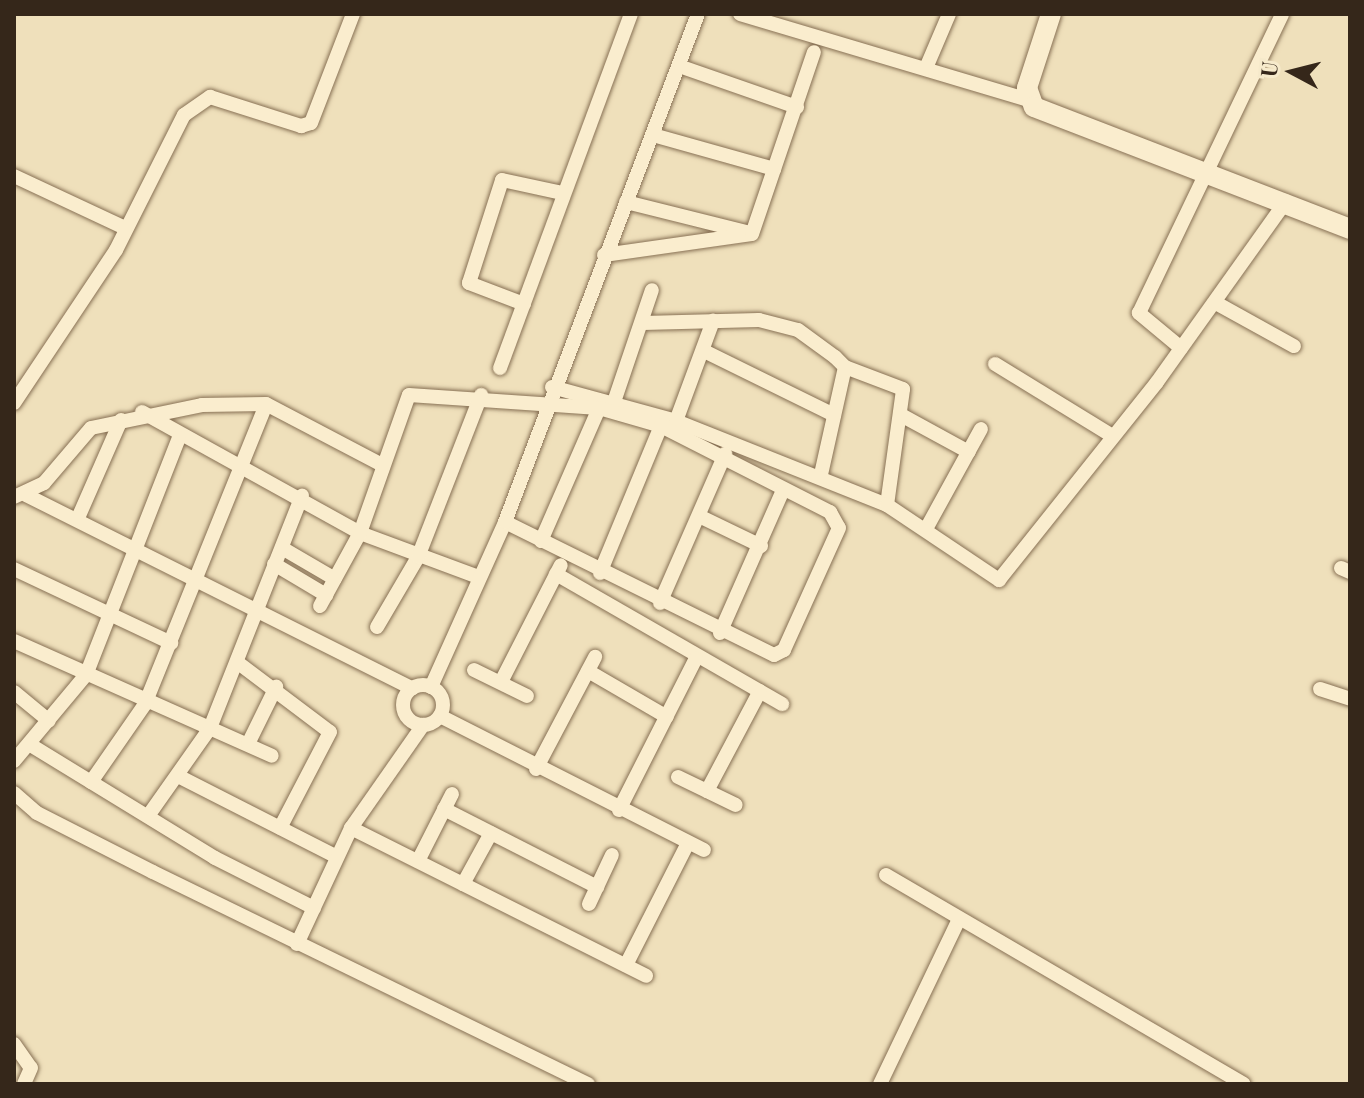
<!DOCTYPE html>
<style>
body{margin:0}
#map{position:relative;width:1364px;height:1098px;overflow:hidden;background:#efe0bb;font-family:"Playfair Display",serif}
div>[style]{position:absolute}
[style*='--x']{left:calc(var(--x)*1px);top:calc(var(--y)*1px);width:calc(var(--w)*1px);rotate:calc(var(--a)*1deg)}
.roads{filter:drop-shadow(0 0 2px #877054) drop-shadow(0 0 2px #877054)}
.street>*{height:14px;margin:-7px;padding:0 7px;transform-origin:7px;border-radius:7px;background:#faedce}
.street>.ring{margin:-7px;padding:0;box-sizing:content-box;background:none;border:14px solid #faedce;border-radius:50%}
.secondary>*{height:20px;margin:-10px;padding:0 10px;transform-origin:10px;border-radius:10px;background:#faedce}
span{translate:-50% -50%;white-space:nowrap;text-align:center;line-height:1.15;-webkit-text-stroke:6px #f6eacb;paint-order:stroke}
.frame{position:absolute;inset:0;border:16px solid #35271a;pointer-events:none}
.north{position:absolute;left:1252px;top:32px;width:80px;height:80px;-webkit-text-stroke:6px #f6eacb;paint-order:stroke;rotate:277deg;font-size:22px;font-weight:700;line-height:32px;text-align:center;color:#35271a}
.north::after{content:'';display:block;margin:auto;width:28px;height:36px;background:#35271a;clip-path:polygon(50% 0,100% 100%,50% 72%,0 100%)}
</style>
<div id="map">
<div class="roads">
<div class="street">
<i style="--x:740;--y:14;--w:302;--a:16.6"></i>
<i style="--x:679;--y:66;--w:125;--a:19.2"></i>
<i style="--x:926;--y:68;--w:59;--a:-66.9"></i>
<i style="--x:653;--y:135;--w:126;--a:15.7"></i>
<i style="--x:14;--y:176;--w:123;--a:25.1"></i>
<i style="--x:626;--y:202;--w:124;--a:14"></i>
<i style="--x:604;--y:255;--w:149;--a:-8.1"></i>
<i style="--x:752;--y:234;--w:192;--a:-71.2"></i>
<i style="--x:1216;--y:303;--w:89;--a:28.9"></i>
<i style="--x:524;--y:304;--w:59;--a:-159.1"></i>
<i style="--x:469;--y:283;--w:108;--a:-72.2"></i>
<i style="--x:502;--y:180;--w:61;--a:12.2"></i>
<i style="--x:643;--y:323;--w:116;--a:-1.5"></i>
<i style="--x:759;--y:320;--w:40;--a:14.4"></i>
<i style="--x:798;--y:330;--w:46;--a:36.1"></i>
<i style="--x:835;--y:357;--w:14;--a:45"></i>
<i style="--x:845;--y:367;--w:110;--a:102.6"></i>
<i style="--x:1181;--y:348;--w:55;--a:-140.2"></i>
<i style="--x:1139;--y:313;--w:331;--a:-64.4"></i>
<i style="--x:704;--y:351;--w:145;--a:26.2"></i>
<i style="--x:995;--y:364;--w:136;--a:31.5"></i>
<i style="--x:500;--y:368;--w:377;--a:-69.7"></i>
<i style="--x:552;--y:387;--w:129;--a:15.3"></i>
<i style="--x:676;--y:421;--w:227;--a:21.7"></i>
<i style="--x:887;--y:505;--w:117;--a:-82.1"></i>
<i style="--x:903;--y:389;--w:62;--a:-159.2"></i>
<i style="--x:614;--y:402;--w:118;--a:-71.3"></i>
<i style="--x:14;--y:403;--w:184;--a:-56.3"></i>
<i style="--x:116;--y:250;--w:151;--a:-63.3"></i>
<i style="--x:184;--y:115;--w:32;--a:-35"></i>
<i style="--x:210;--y:97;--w:96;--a:17.7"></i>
<i style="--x:301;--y:126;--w:10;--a:-17"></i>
<i style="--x:311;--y:123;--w:117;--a:-68.9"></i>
<i style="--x:142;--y:412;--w:249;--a:29"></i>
<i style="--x:360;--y:533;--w:126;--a:20.4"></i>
<i style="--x:901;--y:415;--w:77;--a:28.6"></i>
<i style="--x:676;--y:421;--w:107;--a:-69.7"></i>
<i style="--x:26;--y:495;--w:432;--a:26.6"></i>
<i style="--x:14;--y:497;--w:33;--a:-25"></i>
<i style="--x:44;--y:483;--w:72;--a:-49.5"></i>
<i style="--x:91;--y:428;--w:113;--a:-11.7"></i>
<i style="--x:202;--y:405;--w:64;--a:-0.9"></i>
<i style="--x:266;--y:404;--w:131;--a:27.7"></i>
<i style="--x:887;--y:505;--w:135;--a:33.8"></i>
<i style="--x:999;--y:580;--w:253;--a:-51.4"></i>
<i style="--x:1157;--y:382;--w:222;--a:-54.5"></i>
<i style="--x:699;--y:516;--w:69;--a:25.8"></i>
<i style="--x:78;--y:518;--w:107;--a:-66.3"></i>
<i style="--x:926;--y:529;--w:114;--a:-61.2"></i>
<i style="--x:541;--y:541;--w:145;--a:-66.4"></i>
<i style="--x:282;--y:548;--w:61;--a:30.3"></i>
<i style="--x:274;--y:564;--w:61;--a:30.8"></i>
<i style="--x:1341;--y:568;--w:10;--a:24"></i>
<i style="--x:14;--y:569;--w:174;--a:25.2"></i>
<i style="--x:600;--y:573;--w:159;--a:-67.5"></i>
<i style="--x:556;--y:574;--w:261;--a:29.9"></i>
<i style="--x:660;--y:603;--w:163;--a:-66.4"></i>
<i style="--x:320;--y:606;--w:83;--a:-61.3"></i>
<i style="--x:360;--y:533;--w:146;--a:-70.5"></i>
<i style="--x:409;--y:395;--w:190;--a:3.9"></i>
<i style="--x:599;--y:408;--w:65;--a:16.2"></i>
<i style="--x:661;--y:426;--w:190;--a:27"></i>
<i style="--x:830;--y:512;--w:18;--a:61"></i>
<i style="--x:839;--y:528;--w:134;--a:114.3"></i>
<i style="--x:784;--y:650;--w:11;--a:153"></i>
<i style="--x:774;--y:655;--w:300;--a:-153.7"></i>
<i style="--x:377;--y:627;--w:81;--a:-59.6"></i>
<i style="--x:418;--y:557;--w:174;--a:-68.7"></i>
<i style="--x:720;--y:633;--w:156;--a:-66.2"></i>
<i style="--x:14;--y:641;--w:282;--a:24"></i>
<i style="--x:237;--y:662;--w:116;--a:37"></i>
<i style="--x:330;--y:732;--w:108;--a:117.5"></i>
<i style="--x:474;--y:670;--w:59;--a:26.1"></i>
<i style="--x:588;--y:671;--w:91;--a:30.2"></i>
<i style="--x:501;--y:682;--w:131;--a:-62.9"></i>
<i class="ring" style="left:403px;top:685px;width:26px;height:26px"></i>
<i style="--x:431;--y:687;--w:181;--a:-65.8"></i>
<i style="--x:505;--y:522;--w:543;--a:-69.2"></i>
<i style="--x:1320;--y:689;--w:32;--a:18"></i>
<i style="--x:14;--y:692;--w:45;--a:39.6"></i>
<i style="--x:440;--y:716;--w:296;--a:26.9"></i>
<i style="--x:29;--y:744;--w:218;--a:31.5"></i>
<i style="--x:215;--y:858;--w:111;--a:26.8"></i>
<i style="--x:248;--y:744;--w:64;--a:-63.8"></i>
<i style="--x:14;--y:761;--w:112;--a:-50.1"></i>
<i style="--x:86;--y:675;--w:255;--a:-68.6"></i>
<i style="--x:536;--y:769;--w:127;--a:-62.2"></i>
<i style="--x:178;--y:776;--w:178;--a:27"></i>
<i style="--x:678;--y:777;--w:64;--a:25.8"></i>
<i style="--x:91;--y:782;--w:95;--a:-55.3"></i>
<i style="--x:145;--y:704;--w:323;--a:-68"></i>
<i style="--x:707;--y:791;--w:113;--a:-62.1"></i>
<i style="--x:14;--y:793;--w:30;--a:41"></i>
<i style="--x:37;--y:813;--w:130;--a:27"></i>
<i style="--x:153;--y:872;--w:484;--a:26"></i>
<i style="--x:444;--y:809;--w:172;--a:27"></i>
<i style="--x:619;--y:810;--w:170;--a:-63.1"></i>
<i style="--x:148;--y:816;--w:108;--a:-54.8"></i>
<i style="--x:210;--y:728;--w:250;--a:-68.4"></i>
<i style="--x:351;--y:828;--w:330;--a:26.6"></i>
<i style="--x:418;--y:861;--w:75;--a:-63.1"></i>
<i style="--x:886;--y:875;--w:414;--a:30.3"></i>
<i style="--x:463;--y:884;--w:58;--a:-61.2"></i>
<i style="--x:589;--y:904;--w:54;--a:-64.9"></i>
<i style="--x:297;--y:944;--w:128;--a:-65"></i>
<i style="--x:351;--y:828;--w:126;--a:-55"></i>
<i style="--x:626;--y:965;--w:137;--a:-63.1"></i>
<i style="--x:14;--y:1044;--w:29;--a:55"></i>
<i style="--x:31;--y:1068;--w:17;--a:114"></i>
<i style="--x:880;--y:1084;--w:183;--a:-64.4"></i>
</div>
<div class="secondary">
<i style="--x:1051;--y:14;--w:78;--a:108"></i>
<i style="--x:1027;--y:88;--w:20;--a:70"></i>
<i style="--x:1034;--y:107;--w:339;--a:21.1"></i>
</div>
</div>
<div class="frame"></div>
<div class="north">U</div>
</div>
